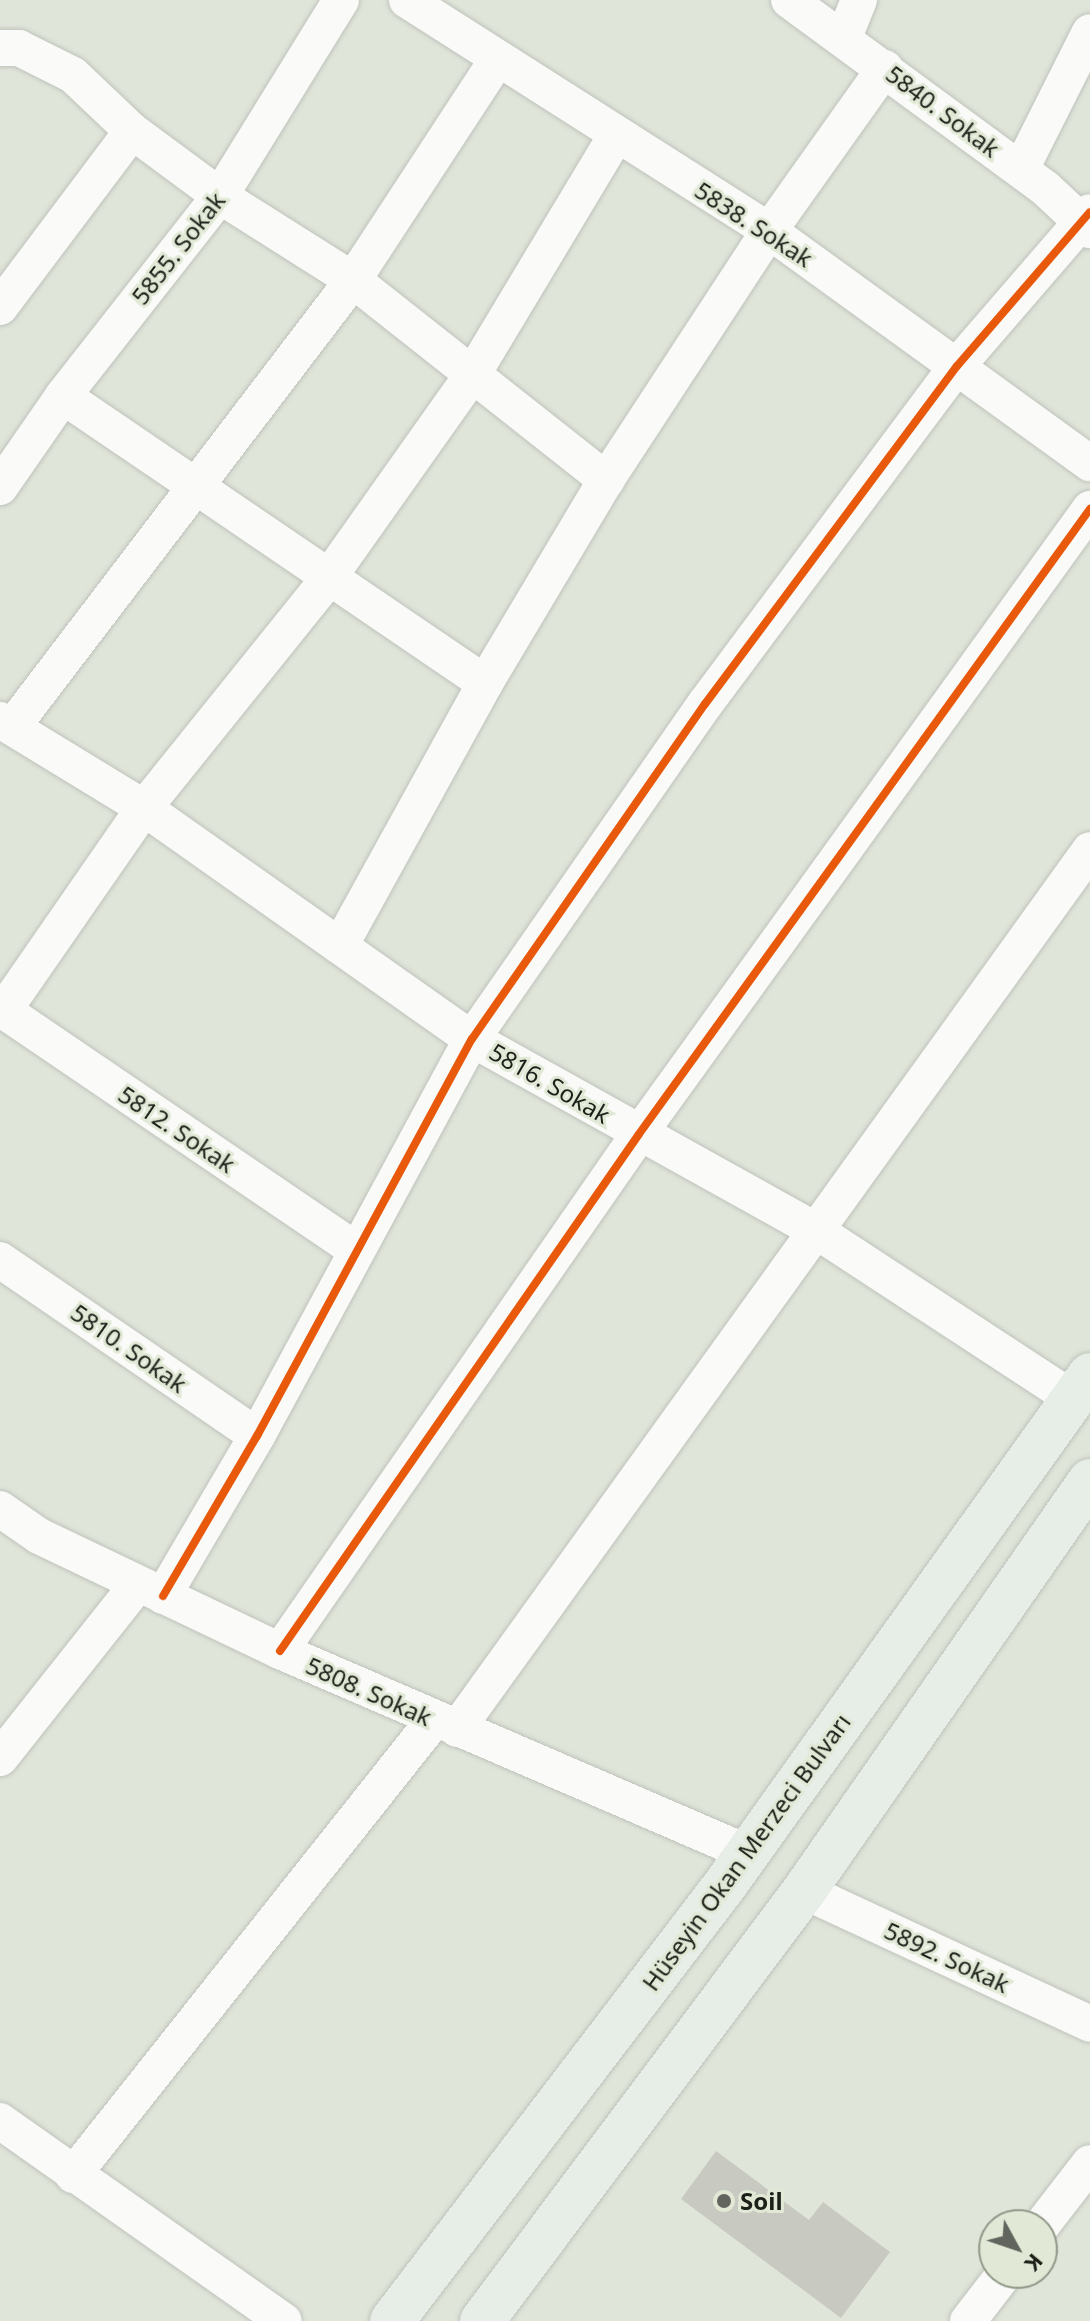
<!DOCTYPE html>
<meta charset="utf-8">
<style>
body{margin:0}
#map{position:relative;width:1090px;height:2321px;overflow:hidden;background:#e0e5da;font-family:"Noto Sans",sans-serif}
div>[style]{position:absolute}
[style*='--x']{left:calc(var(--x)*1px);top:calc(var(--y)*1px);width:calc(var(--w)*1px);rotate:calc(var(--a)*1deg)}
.building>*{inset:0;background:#c8cac1}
.roads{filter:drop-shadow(0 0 2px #bfc3bb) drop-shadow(0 0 2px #bfc3bb)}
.minor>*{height:36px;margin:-18px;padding:0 18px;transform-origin:18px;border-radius:18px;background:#fafbf9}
.primary>*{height:44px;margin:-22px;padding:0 22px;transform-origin:22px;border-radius:22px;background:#e7ede7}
.cycleway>*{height:8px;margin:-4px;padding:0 4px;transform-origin:4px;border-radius:4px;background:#e8590c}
.dots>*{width:22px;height:22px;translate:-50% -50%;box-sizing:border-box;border:4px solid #e1e9d6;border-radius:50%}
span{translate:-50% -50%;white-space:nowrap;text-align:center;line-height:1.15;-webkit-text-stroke:6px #e1e9d6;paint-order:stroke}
.street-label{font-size:24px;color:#1d2019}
.poi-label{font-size:24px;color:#1d2019;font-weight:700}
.left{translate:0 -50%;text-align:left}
.north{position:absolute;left:978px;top:2209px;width:80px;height:80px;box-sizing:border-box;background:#e1e9d6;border:2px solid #93998a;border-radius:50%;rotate:130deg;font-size:22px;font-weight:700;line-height:32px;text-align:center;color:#1d2019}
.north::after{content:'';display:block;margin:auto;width:28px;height:36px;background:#61655d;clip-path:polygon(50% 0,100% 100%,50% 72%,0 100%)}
</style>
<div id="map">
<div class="building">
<i style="clip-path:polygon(716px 2151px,809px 2220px,823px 2202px,890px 2252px,841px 2318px,681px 2199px)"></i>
</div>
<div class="roads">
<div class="minor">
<i style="--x:407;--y:0;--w:429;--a:32.5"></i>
<i style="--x:769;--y:231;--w:396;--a:35.9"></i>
<i style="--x:789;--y:0;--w:318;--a:36.3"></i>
<i style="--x:1045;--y:188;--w:62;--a:43"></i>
<i style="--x:844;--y:37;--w:40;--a:-68"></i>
<i style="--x:0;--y:48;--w:19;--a:0"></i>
<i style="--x:19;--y:48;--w:60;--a:26.6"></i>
<i style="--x:73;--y:75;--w:81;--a:43.5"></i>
<i style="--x:132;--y:131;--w:109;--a:36.5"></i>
<i style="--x:220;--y:196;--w:157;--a:32.3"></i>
<i style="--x:353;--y:280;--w:323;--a:38.3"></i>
<i style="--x:1021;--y:169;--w:153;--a:-63.3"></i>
<i style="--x:0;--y:307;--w:220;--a:-53.1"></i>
<i style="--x:63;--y:396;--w:510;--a:34.22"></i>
<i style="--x:0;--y:487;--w:111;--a:-55.3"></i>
<i style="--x:63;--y:396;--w:254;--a:-51.9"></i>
<i style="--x:220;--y:196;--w:230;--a:-58.3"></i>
<i style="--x:0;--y:720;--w:169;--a:31.4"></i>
<i style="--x:144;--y:808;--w:401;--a:35.2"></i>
<i style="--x:472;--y:1039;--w:393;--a:29.1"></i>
<i style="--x:815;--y:1230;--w:308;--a:33.2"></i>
<i style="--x:13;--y:726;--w:561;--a:-52.68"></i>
<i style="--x:353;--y:280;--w:263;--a:-56.8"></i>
<i style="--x:340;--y:946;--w:300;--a:-61.1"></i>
<i style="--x:485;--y:683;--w:236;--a:-59.2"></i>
<i style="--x:606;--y:480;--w:298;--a:-56.8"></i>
<i style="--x:769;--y:231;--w:200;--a:-54.6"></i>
<i style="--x:0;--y:1008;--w:428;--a:34.2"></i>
<i style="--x:4;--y:1010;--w:246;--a:-55.3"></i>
<i style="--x:144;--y:808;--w:292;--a:-51.2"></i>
<i style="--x:327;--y:580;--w:255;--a:-54.7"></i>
<i style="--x:474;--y:372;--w:275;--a:-59"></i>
<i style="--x:0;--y:1260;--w:311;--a:34.4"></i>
<i style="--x:0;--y:1509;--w:47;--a:34.7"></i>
<i style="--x:39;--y:1536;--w:267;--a:25.5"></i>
<i style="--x:280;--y:1651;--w:510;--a:23.35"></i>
<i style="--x:163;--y:1596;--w:186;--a:-59.6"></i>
<i style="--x:257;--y:1436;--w:451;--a:-61.6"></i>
<i style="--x:472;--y:1039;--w:408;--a:-55.2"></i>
<i style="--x:705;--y:704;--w:422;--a:-53.3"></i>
<i style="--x:957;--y:366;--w:203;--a:-49.2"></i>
<i style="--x:280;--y:1651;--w:629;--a:-55.22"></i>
<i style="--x:639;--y:1134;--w:771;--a:-54.19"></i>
<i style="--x:457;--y:1729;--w:1083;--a:-54.24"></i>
<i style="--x:0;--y:1758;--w:221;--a:-51.6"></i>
<i style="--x:804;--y:1891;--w:315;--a:24.9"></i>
<i style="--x:0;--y:2121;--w:347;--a:35.2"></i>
<i style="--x:73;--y:2175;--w:581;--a:-51.57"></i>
<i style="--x:1042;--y:2225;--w:78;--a:-52.3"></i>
<i style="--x:968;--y:2321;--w:61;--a:-52.4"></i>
</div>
<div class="primary">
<i style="--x:392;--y:2321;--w:549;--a:-52.63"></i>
<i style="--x:725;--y:1885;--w:627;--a:-54.41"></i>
<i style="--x:482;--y:2321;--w:537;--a:-53.17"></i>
<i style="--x:804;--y:1891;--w:500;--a:-55.1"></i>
</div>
</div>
<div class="cycleway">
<i style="--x:163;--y:1596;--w:186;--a:-59.6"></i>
<i style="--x:257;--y:1436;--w:451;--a:-61.6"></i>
<i style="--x:472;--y:1039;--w:408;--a:-55.2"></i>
<i style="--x:705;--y:704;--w:422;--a:-53.3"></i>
<i style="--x:957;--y:366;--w:203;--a:-49.2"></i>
<i style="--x:280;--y:1651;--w:629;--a:-55.22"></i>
<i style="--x:639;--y:1134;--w:771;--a:-54.19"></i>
</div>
<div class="dots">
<i style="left:724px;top:2201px;background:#61655d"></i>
</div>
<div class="street-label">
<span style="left:943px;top:111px;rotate:37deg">5840. Sokak</span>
<span style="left:754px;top:224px;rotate:33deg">5838. Sokak</span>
<span style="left:178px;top:248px;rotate:-52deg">5855. Sokak</span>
<span style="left:550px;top:1083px;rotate:30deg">5816. Sokak</span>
<span style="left:177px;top:1129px;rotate:34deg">5812. Sokak</span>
<span style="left:129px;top:1348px;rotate:35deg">5810. Sokak</span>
<span style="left:369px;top:1691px;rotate:24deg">5808. Sokak</span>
<span style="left:746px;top:1852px;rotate:-54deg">Hüseyin Okan Merzeci Bulvarı</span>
<span style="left:947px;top:1957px;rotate:25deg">5892. Sokak</span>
</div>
<div class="poi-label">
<span class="left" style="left:740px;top:2201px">Soil</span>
</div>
<div class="north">K</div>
</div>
